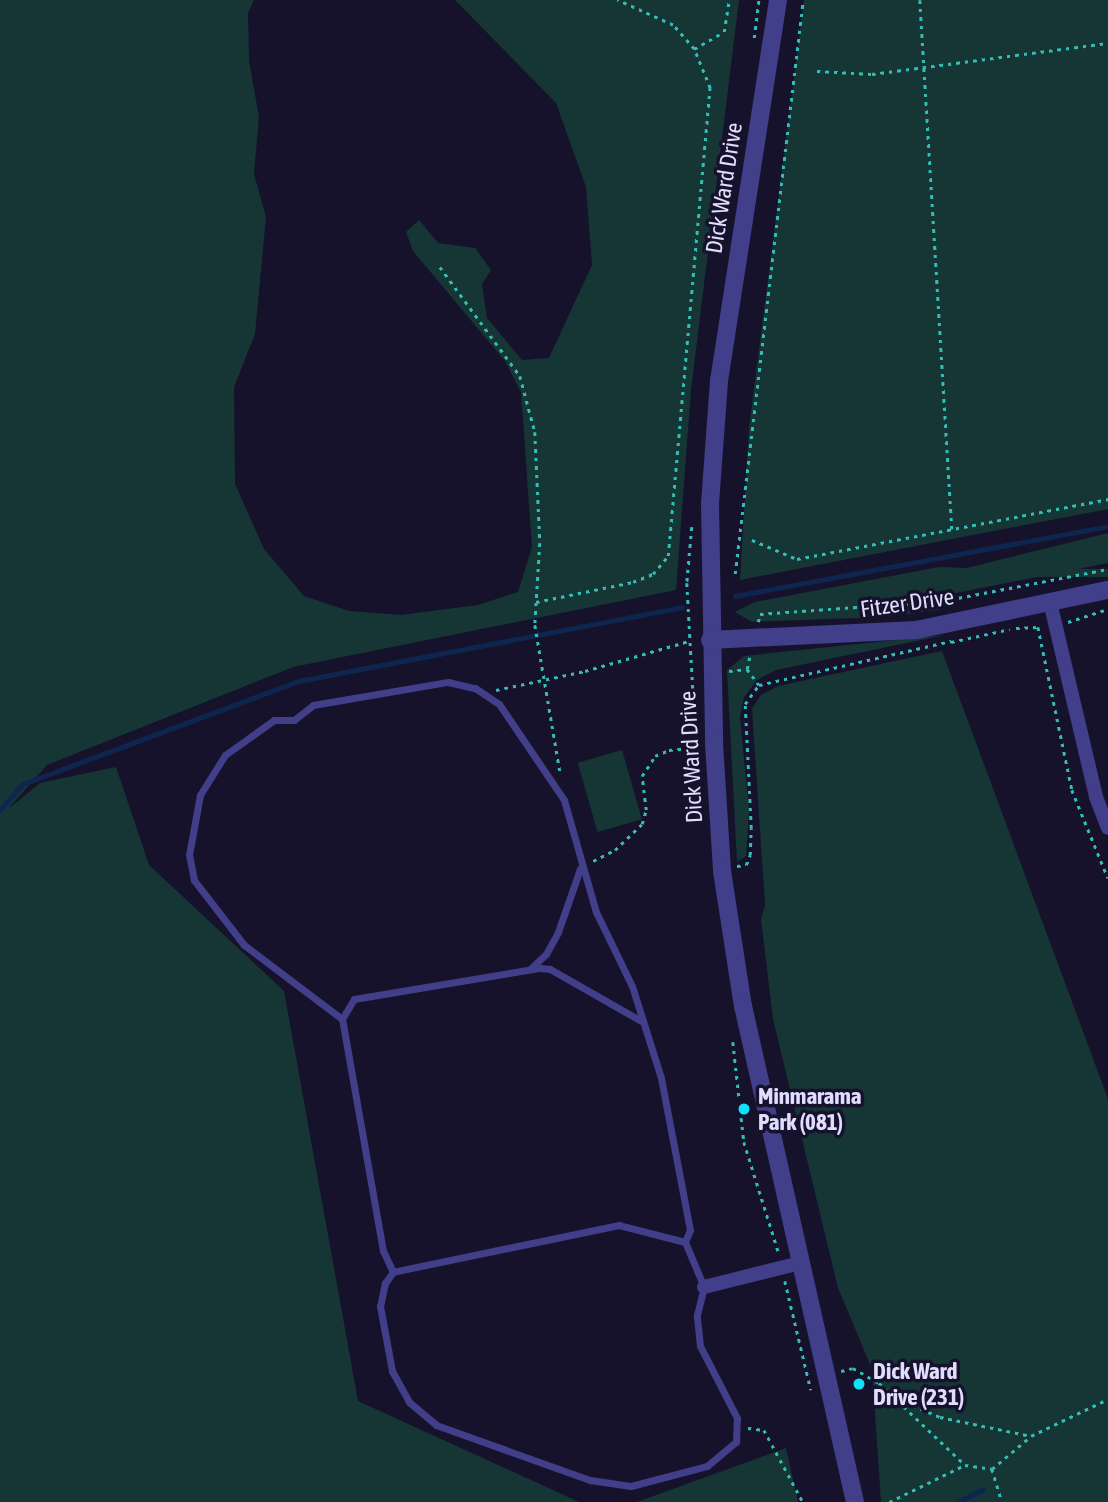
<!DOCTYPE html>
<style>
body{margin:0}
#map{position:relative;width:1108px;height:1502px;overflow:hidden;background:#17122c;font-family:"Asap Condensed",sans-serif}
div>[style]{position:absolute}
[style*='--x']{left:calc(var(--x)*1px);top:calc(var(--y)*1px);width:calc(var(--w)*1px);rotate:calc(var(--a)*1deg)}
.green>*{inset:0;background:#153635;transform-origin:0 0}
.stream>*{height:4.5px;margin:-2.25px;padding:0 2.25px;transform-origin:2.25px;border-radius:2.25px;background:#0e264f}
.path>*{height:2.5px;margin-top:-1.25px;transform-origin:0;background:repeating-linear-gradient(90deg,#33bdb5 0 3.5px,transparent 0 8.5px)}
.service>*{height:7px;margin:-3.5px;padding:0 3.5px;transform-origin:3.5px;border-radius:3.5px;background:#413e8a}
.minor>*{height:14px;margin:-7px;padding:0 7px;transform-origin:7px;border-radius:7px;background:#413e8a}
.tertiary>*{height:18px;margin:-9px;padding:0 9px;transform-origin:9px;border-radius:9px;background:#413e8a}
.dots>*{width:19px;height:19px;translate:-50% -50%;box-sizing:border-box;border:4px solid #17122c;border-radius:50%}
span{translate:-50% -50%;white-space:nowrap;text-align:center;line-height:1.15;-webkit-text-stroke:7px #17122c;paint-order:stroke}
.street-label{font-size:23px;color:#e1ddfe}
.poi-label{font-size:23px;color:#e1ddfe;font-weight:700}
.left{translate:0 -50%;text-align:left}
</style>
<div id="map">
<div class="green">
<i style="clip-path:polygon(0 0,254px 0,248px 13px,249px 61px,259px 117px,254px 174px,266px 217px,255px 334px,234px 387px,235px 484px,264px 549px,304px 596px,349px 611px,401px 615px,478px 605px,518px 592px,532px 547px,521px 392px,505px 361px,413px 251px,406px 232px,419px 220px,438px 243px,475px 248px,491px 270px,482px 284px,487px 318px,522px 360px,549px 358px,592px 265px,586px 187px,556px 103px,455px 0,739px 0,691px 390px,676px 590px,293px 667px,47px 765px,7px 810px,40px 783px,116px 767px,149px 865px,284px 991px,358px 1401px,579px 1502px,0 1502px)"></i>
<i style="clip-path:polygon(804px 0,1108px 0,1108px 509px,740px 580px,749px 428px)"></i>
<i style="clip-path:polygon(1108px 533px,1108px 563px,941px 596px,940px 610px,882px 617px,752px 622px,735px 612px,755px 602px,939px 567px,967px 568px)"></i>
<i style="left:1108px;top:569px;width:8px;height:166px;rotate:90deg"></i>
<i style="clip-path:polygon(945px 635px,776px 670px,757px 680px,744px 697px,740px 717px,749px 811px,746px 856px,737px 862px,727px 670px,744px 656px)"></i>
<i style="clip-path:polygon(942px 651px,1108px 1099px,1108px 1502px,881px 1502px,872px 1369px,838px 1288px,773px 1019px,761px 919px,765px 905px,752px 709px,761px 695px,778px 686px)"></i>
<i style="left:622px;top:750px;width:72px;height:46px;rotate:74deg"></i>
<i style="clip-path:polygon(786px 1448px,798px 1502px,637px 1502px)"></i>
</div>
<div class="stream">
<i style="--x:735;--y:596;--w:380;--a:-10.6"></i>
<i style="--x:0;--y:810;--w:35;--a:-49"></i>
<i style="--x:23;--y:784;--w:295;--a:-20.5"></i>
<i style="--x:299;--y:681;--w:390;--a:-10.9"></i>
<i style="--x:958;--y:1502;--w:28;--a:-27"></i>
</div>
<div class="path">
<i style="--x:920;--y:0;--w:530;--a:86.54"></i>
<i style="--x:754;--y:38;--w:38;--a:-83"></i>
<i style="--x:694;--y:49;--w:34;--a:-30"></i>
<i style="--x:724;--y:32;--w:32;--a:-81"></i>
<i style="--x:817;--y:71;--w:55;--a:3.1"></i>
<i style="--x:872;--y:74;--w:238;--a:-7.5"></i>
<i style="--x:440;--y:267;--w:135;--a:53.7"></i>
<i style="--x:520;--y:376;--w:58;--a:75"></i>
<i style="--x:535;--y:432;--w:111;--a:87.4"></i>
<i style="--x:540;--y:543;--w:82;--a:93.5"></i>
<i style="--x:535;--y:625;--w:149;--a:80.3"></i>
<i style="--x:692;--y:527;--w:56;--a:95.1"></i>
<i style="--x:687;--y:583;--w:231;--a:86.8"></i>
<i style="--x:752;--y:540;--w:49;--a:22.9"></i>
<i style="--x:797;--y:559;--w:317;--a:-10.9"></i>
<i style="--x:735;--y:574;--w:578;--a:-83.24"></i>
<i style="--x:536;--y:602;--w:99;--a:-11.7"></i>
<i style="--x:633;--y:582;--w:22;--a:-22"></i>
<i style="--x:653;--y:574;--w:23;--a:-50"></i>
<i style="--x:668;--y:556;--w:470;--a:-84.9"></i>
<i style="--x:710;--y:88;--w:42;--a:-112.3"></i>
<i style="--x:694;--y:49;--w:32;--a:-131"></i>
<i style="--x:673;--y:25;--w:61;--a:-155.9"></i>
<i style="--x:943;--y:607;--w:6;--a:-99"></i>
<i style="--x:942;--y:601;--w:169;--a:-10.9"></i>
<i style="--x:758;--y:622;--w:8;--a:-76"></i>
<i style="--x:760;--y:614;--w:181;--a:-4.1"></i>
<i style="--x:1068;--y:622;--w:42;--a:-18"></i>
<i style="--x:1038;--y:627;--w:167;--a:78.2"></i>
<i style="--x:1072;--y:790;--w:95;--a:67.8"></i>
<i style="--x:1016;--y:628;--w:21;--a:-3"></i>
<i style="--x:951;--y:642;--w:60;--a:-12.4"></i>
<i style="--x:747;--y:669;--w:14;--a:-78"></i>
<i style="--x:729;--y:671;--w:18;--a:-6"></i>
<i style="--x:747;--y:669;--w:20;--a:53"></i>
<i style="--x:496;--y:690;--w:91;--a:-12.1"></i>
<i style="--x:585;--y:671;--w:108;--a:-16.1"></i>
<i style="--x:593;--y:861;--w:25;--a:-27"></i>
<i style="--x:615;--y:850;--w:37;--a:-44"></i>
<i style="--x:642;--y:824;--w:15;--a:-74"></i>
<i style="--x:646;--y:810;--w:34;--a:-97"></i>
<i style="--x:642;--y:776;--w:24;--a:-57"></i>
<i style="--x:655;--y:756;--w:15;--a:-23"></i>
<i style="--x:669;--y:750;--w:25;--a:-5"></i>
<i style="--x:737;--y:866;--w:9;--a:-6"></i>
<i style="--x:746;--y:865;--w:11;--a:-68"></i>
<i style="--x:750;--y:855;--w:27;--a:-88"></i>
<i style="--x:751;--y:828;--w:124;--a:-92.8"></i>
<i style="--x:745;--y:704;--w:24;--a:-54"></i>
<i style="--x:759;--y:685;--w:197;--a:-12.9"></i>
<i style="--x:733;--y:1042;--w:101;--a:83.7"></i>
<i style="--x:744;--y:1142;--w:117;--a:72.6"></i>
<i style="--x:785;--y:1281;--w:112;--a:76.6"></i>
<i style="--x:841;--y:1371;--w:12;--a:-14"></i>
<i style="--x:853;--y:1368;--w:30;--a:30"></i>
<i style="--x:879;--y:1383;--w:119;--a:43.6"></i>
<i style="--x:897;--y:1399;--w:47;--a:22.7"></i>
<i style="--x:940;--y:1417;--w:93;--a:11.8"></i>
<i style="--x:748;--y:1428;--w:16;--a:7"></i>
<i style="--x:764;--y:1430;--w:82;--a:61.6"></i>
<i style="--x:992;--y:1469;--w:51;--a:-40.2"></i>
<i style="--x:1031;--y:1436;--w:85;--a:-25.7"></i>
<i style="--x:992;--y:1469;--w:34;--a:73"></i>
<i style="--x:889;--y:1502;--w:85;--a:-26"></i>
<i style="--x:965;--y:1465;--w:27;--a:8"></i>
</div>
<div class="service">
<i style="--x:530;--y:969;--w:22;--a:-43"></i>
<i style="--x:546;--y:954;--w:25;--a:-61"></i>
<i style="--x:558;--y:932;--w:67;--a:-70.8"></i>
<i style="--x:342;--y:1019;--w:123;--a:-142.9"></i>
<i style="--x:244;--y:945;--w:82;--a:-127.6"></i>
<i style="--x:194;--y:880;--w:25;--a:-101"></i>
<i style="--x:189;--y:855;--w:61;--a:-79.6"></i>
<i style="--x:200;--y:795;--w:47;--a:-58"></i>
<i style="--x:225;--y:755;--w:60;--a:-35.5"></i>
<i style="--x:274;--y:720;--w:20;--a:0"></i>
<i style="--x:294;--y:720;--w:24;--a:-38"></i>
<i style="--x:313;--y:705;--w:137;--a:-9.7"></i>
<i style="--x:448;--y:682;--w:28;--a:13"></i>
<i style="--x:475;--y:688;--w:29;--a:34"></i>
<i style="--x:499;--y:704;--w:116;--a:55.9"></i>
<i style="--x:564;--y:800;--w:116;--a:74.1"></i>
<i style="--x:596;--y:912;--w:82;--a:64.1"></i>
<i style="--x:632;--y:986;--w:96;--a:72.5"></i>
<i style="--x:661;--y:1078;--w:155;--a:79.2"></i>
<i style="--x:690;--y:1230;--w:13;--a:113"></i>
<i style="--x:685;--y:1242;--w:68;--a:-165.6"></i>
<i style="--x:619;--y:1225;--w:231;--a:168.3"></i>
<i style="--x:393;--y:1272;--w:14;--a:126"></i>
<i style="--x:385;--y:1283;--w:24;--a:102"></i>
<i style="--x:380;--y:1306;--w:66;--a:79.5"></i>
<i style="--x:392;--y:1371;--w:35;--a:61"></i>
<i style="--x:409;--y:1402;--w:35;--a:40"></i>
<i style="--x:436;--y:1425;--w:164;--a:19.7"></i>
<i style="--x:590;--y:1480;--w:41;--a:8.3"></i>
<i style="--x:631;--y:1486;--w:79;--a:-14.7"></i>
<i style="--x:707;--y:1466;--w:38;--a:-40"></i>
<i style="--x:736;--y:1442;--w:24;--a:-88"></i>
<i style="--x:737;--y:1418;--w:81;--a:-117.2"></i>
<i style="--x:700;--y:1346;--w:31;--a:-96"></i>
<i style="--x:697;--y:1315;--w:29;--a:-76"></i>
<i style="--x:704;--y:1287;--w:49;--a:-112.9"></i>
<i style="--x:393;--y:1272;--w:23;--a:-115"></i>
<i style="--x:383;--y:1251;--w:236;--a:-100"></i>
<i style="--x:342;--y:1019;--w:23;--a:-59"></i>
<i style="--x:354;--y:999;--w:189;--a:-9.5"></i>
<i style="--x:540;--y:968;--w:10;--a:6"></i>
<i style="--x:550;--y:969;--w:107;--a:29.7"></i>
</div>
<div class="minor">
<i style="--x:1050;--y:602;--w:200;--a:76.7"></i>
<i style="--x:1096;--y:797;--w:33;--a:69"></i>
<i style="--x:704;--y:1287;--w:99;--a:-14"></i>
</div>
<div class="tertiary">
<i style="--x:778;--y:0;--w:386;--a:98.8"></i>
<i style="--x:719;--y:381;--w:123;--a:94.2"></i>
<i style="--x:710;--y:504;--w:239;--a:89"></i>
<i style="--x:714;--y:743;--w:128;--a:86.4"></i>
<i style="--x:722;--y:871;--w:137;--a:81.2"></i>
<i style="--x:743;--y:1006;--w:508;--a:77.28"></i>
<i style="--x:710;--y:640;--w:206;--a:-2.8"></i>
<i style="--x:916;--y:630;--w:196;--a:-11.8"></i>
</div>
<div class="dots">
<i style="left:744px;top:1109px;background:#0de2fb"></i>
<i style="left:859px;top:1384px;background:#0de2fb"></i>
</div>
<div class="street-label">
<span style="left:724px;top:188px;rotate:-81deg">Dick Ward Drive</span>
<span style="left:907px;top:603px;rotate:-8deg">Fitzer Drive</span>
<span style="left:691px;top:757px;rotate:-93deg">Dick Ward Drive</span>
</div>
<div class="poi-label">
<span class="left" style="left:758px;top:1109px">Minmarama<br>Park (081)</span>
<span class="left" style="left:873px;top:1384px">Dick Ward<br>Drive (231)</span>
</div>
</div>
